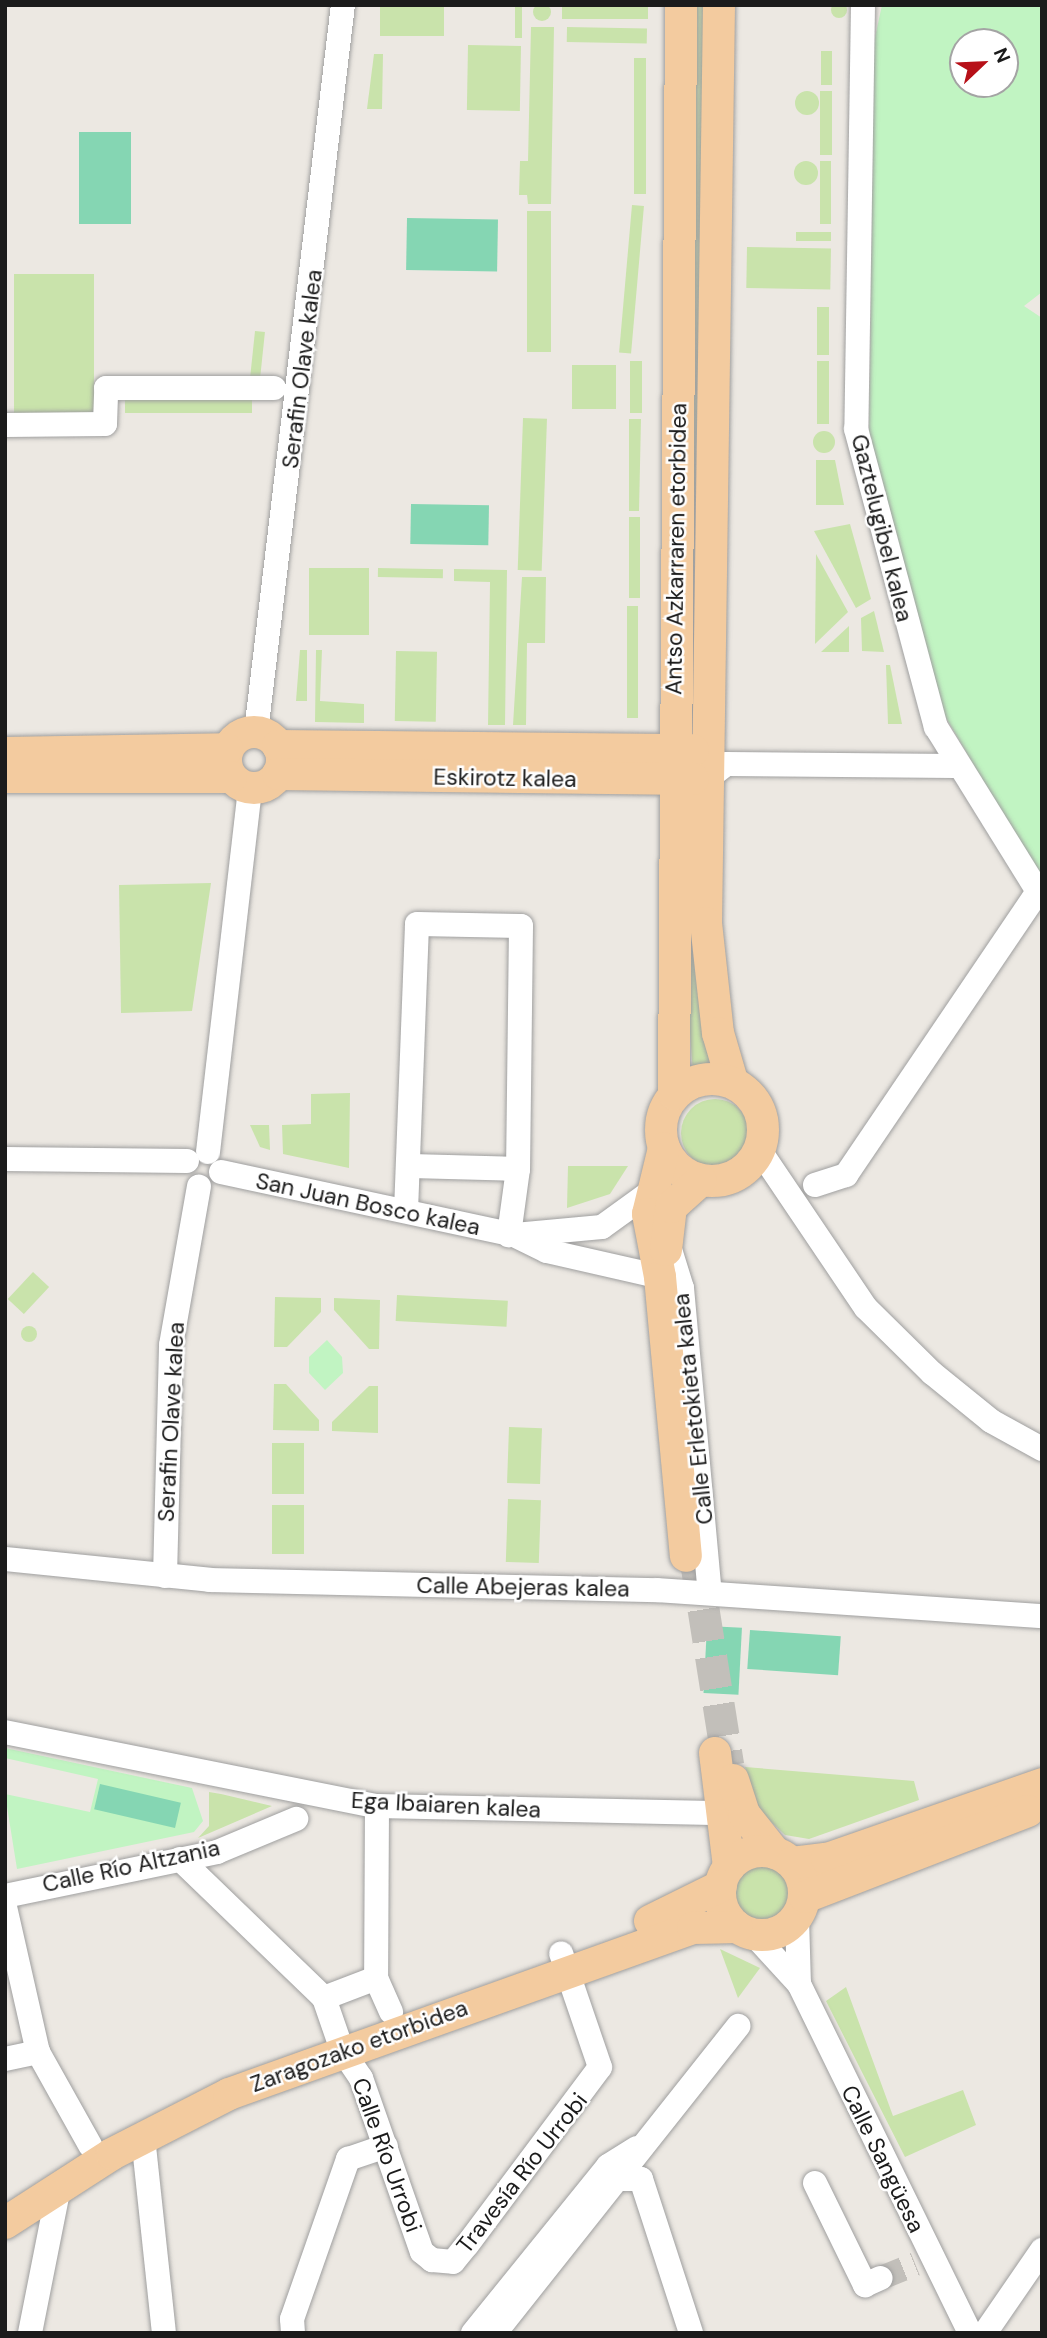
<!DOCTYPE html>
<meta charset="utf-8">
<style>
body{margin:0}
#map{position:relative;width:1047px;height:2338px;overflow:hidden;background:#ece8e2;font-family:"DM Sans",sans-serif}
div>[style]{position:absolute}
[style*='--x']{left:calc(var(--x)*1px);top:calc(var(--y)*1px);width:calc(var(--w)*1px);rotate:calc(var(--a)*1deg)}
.grass>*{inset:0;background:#c9e3ab;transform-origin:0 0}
.round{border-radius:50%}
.park>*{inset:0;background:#c1f4c2}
.pitch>*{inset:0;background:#85d6b3;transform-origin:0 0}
.minor-tunnel>*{height:24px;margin-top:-12px;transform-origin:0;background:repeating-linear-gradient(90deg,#c2bfba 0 24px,transparent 0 36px)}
.major-tunnel>*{height:32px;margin-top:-16px;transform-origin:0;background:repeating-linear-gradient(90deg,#c2bfba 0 32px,transparent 0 48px)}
.roads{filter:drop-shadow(0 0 2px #9f9f9f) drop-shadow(0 0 2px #9f9f9f)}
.minor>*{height:24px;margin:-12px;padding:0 12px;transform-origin:12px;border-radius:12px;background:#fff}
.major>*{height:32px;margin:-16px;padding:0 16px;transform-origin:16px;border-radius:16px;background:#f3cb9f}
.major>.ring{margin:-16px;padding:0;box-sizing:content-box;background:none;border:32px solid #f3cb9f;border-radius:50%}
span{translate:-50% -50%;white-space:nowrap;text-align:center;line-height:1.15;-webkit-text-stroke:5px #fff;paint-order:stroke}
.street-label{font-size:23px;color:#1b1b1b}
.frame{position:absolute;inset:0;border:7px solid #1b1b1b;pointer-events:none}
.north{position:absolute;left:949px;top:28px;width:70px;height:70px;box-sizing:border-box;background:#fff;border:2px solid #a4a4a4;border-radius:50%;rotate:67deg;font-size:19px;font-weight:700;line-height:28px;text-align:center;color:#1b1b1b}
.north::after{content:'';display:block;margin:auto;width:24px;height:32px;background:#b71018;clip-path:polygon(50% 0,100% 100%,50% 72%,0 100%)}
</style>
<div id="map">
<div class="grass">
<i class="round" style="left:831px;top:2px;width:16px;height:16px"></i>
<i class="round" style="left:533px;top:3px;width:18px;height:18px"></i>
<i style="left:380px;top:5px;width:64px;height:31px"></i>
<i style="left:515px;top:5px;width:7px;height:33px"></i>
<i style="left:562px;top:5px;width:86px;height:14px"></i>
<i style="clip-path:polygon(696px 5px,706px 5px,690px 736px)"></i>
<i style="clip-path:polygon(531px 27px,554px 27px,551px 204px,528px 204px,527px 195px,519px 195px,520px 161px,528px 161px)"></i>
<i style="left:567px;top:27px;width:80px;height:15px;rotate:1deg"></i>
<i style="left:468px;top:45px;width:53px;height:65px;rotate:1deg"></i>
<i style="left:821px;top:51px;width:11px;height:34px"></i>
<i style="clip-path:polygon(374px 54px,383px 54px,382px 109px,367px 109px)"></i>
<i style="left:634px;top:58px;width:12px;height:136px"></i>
<i style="left:820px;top:91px;width:12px;height:64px"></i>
<i class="round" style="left:795px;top:91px;width:24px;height:24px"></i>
<i style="left:820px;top:161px;width:11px;height:63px"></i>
<i class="round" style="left:794px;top:161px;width:24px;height:24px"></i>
<i style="left:632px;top:205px;width:12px;height:148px;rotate:5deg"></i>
<i style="left:527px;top:211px;width:24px;height:141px"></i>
<i style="left:796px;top:232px;width:35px;height:9px"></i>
<i style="left:747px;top:247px;width:84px;height:41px;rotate:1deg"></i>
<i style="left:94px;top:274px;width:145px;height:80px;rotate:90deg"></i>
<i style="left:817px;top:307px;width:12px;height:48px"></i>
<i style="left:255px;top:331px;width:10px;height:49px;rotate:6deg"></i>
<i style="left:630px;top:361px;width:12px;height:52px"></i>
<i style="left:817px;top:361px;width:12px;height:63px"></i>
<i style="left:572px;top:365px;width:44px;height:44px"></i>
<i style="left:125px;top:394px;width:127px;height:19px"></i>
<i style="left:523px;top:418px;width:24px;height:152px;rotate:2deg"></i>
<i style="clip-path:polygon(629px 419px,641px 419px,639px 511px,629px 511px)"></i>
<i class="round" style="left:813px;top:431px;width:22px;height:22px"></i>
<i style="clip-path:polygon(816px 460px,835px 460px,844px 505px,816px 505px)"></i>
<i style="left:629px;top:517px;width:11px;height:81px"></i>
<i style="clip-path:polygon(850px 524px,871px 599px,856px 608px,814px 531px)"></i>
<i style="clip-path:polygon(816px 554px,848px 612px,815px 644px)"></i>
<i style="left:309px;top:568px;width:60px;height:67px"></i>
<i style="left:378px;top:568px;width:65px;height:9px;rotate:1deg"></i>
<i style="clip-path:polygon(454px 569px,507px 570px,505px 725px,488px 725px,490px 582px,454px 581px)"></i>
<i style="clip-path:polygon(522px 577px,546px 577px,545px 643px,527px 643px,526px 725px,513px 725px)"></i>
<i style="left:627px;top:606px;width:11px;height:112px"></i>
<i style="clip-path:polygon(874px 611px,884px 652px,862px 651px,861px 618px)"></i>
<i style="clip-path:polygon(849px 626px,849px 652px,821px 652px)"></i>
<i style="clip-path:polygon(300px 650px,307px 650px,307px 701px,296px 701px)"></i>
<i style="clip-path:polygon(316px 650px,322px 650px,320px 701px,364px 704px,364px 723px,315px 722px)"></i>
<i style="left:396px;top:651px;width:41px;height:70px;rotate:1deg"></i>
<i style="clip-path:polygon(886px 665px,890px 665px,902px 724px,888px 724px)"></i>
<i style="clip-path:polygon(691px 798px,720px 1071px,693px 1074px,682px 920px)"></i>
<i style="clip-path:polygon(211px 883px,192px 1011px,121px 1013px,119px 885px)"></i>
<i style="clip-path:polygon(350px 1093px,349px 1168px,283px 1154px,282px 1125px,311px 1124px,311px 1094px)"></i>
<i class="round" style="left:681px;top:1099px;width:68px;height:68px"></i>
<i style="clip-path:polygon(250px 1125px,269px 1125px,270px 1150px,260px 1147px)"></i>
<i style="clip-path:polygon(568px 1166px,628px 1166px,610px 1194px,567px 1208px)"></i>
<i style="left:33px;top:1272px;width:22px;height:37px;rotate:43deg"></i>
<i style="left:397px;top:1295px;width:111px;height:26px;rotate:3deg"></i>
<i style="clip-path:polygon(275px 1297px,321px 1298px,321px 1312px,287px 1347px,274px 1347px)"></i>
<i style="clip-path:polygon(334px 1298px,380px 1300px,379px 1349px,369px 1349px,334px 1310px)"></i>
<i class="round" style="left:21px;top:1326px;width:16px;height:16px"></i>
<i style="clip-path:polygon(274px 1384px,286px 1384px,319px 1420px,319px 1431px,273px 1430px)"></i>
<i style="clip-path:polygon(369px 1386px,378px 1386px,378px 1433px,332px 1431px,332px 1422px)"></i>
<i style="left:509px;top:1427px;width:33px;height:56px;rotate:2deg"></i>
<i style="left:272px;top:1443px;width:32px;height:51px"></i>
<i style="left:508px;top:1499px;width:33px;height:63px;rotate:2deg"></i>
<i style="left:272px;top:1505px;width:32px;height:49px"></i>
<i style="clip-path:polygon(745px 1767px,914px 1781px,919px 1800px,809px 1839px,785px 1835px,760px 1811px)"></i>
<i style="clip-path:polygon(209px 1792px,221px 1794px,272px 1806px,198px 1838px,209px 1826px)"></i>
<i class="round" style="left:733px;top:1865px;width:56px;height:56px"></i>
<i style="clip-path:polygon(720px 1949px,760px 1968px,738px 1998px)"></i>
<i style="clip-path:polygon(846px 1987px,893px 2116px,963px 2090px,976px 2125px,905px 2157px,826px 2001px)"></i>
</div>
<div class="park">
<i style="clip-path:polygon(evenodd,882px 5px,1042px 5px,1042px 292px,1024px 306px,1042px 318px,1042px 881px,945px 716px,869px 451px,874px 42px,882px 5px,963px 42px,1005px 42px,1005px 84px,963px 84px,963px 42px)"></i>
<i style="clip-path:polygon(327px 1340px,342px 1357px,343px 1373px,325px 1390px,309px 1373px,309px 1357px)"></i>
<i style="clip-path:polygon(5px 1748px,192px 1788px,203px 1821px,194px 1832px,17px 1869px,5px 1794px,90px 1812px,98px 1779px,5px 1758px)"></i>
</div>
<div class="pitch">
<i style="left:79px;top:132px;width:52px;height:92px"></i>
<i style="left:407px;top:218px;width:91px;height:52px;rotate:1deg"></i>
<i style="left:411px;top:504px;width:78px;height:40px;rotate:1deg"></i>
<i style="left:707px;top:1626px;width:35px;height:67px;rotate:3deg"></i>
<i style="left:750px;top:1630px;width:91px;height:39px;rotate:4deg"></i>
<i style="left:100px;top:1784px;width:83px;height:26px;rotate:13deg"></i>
</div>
<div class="minor-tunnel">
<i style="--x:881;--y:2278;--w:37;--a:-22"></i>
</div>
<div class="major-tunnel">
<i style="--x:696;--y:1562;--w:206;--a:81"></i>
</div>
<div class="roads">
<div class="minor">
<i style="--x:863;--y:5;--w:424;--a:90.9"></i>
<i style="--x:856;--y:429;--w:309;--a:75"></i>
<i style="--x:936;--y:727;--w:201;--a:58.2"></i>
<i style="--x:5;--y:425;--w:100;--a:-0.6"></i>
<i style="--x:105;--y:424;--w:36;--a:-88"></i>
<i style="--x:106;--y:388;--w:168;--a:0"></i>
<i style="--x:256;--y:732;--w:732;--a:-83.18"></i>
<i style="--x:707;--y:779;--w:24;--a:-38"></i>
<i style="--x:726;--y:764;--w:229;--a:0.5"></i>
<i style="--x:760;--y:1151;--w:189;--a:56"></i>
<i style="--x:866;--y:1308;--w:93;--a:44.6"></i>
<i style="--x:932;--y:1373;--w:76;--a:39.1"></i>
<i style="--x:991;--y:1421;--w:58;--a:28.8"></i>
<i style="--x:208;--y:1152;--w:365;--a:-83.4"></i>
<i style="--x:5;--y:1159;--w:182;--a:0.6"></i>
<i style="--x:411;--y:1166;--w:107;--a:1.6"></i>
<i style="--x:221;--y:1172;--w:301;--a:12.1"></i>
<i style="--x:515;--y:1235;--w:87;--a:-5.3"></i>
<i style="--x:602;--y:1227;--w:58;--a:-35.9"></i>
<i style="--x:815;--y:1185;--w:33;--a:-18"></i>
<i style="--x:846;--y:1175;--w:341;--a:-55.9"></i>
<i style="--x:406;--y:1211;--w:287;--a:-87.8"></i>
<i style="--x:417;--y:924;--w:104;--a:1.1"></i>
<i style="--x:521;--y:926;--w:243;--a:90.7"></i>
<i style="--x:518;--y:1169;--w:67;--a:97.8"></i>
<i style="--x:664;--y:1230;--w:61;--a:72.8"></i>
<i style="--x:682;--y:1288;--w:306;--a:84.8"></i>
<i style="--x:516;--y:1236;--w:34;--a:26"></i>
<i style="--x:547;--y:1251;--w:104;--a:12.8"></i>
<i style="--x:5;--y:1559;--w:206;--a:5.8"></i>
<i style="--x:210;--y:1580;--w:447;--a:1.3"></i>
<i style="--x:657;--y:1590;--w:386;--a:3.9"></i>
<i style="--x:165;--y:1576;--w:231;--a:-88.5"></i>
<i style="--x:171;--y:1345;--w:161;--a:-80"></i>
<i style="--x:5;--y:1732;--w:379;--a:11.3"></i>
<i style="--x:377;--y:1806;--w:348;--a:1.2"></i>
<i style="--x:377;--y:1806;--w:172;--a:90.3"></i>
<i style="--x:376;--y:1978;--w:37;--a:66"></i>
<i style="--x:180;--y:1859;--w:200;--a:44"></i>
<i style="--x:324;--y:1998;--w:55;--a:70.9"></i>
<i style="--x:342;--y:2050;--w:34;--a:56"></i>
<i style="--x:361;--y:2078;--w:184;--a:70.7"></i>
<i style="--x:422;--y:2252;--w:13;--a:39"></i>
<i style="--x:432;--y:2260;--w:21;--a:5"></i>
<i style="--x:453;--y:2262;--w:22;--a:-51"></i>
<i style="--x:467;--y:2245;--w:222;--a:-53.2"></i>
<i style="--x:600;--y:2067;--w:120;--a:-108.9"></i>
<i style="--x:5;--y:1896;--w:217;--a:-11.7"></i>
<i style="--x:217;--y:1852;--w:86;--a:-22.7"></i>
<i style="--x:5;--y:1907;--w:149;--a:77.2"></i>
<i style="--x:38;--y:2052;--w:107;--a:60.8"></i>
<i style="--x:797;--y:1918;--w:66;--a:88.3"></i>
<i style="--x:754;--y:1935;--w:67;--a:47.4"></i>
<i style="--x:799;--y:1984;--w:389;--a:63.9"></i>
<i style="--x:324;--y:1998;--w:56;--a:-21"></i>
<i style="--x:5;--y:2059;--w:34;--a:-12"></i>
<i style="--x:143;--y:2137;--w:197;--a:83.9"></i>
<i style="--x:621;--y:2179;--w:20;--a:0"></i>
<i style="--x:641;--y:2179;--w:162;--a:72"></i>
<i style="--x:815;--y:2183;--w:114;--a:63.9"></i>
<i style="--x:865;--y:2285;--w:17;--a:-24"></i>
<i style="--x:30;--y:2333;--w:149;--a:-78.8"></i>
<i style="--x:293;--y:2333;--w:14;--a:-94"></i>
<i style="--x:292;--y:2319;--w:170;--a:-70.7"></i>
<i style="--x:348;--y:2159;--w:40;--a:-18.9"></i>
<i style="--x:473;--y:2333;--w:215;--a:-51"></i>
<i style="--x:608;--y:2166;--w:34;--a:-32"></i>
<i style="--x:495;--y:2333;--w:392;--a:-51.6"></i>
<i style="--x:985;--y:2333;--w:101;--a:-55.5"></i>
</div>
<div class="major">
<i style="--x:719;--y:5;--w:918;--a:90.81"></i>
<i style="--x:706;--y:923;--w:111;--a:83.8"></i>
<i style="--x:718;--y:1033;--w:50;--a:73.7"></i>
<i class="ring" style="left:226px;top:732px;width:24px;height:24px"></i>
<i style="--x:278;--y:746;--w:415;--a:0.6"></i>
<i style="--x:5;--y:753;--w:222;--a:-1"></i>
<i style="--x:278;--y:774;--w:415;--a:0.7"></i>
<i style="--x:5;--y:777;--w:226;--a:0"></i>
<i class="ring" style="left:661px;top:1079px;width:70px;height:70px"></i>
<i style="--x:674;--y:1094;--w:1089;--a:-89.63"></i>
<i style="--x:664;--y:1148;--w:68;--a:103.6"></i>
<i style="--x:648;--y:1214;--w:64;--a:79.2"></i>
<i style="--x:660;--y:1277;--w:280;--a:84.7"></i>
<i style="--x:666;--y:1250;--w:43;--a:-83.4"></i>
<i style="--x:671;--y:1207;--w:40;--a:-42"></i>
<i style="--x:715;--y:1753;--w:115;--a:83"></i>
<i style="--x:733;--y:1780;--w:36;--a:72"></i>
<i style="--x:744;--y:1814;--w:50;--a:51.5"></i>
<i class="ring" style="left:720px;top:1851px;width:52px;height:52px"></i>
<i style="--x:792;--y:1863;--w:35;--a:-7"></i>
<i style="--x:827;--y:1859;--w:228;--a:-19.2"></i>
<i style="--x:805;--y:1897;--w:239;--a:-21.1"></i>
<i style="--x:650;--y:1921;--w:79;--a:-26.2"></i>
<i style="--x:5;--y:2223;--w:127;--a:-32.8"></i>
<i style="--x:112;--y:2154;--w:131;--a:-27.1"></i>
<i style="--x:229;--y:2094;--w:493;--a:-19.7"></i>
<i style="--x:693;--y:1928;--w:44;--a:-1.3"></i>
</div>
</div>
<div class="street-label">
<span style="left:302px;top:369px;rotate:-83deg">Serafin Olave kalea</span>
<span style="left:882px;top:528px;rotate:76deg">Gaztelugibel kalea</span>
<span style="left:676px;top:549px;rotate:-89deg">Antso Azkarraren etorbidea</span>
<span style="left:505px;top:778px;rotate:1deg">Eskirotz kalea</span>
<span style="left:368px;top:1204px;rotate:12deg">San Juan Bosco kalea</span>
<span style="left:693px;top:1409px;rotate:-96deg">Calle Erletokieta kalea</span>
<span style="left:171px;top:1422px;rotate:-87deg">Serafin Olave kalea</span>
<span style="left:523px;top:1587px;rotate:1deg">Calle Abejeras kalea</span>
<span style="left:446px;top:1805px;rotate:3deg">Ega Ibaiaren kalea</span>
<span style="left:131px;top:1866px;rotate:-12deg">Calle Río Altzania</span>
<span style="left:359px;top:2046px;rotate:-20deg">Zaragozako etorbidea</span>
<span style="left:387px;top:2155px;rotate:70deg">Calle Río Urrobi</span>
<span style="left:883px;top:2159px;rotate:64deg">Calle Sangüesa</span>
<span style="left:522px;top:2173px;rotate:-52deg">Travesía Río Urrobi</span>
</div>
<div class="frame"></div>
<div class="north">N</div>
</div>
